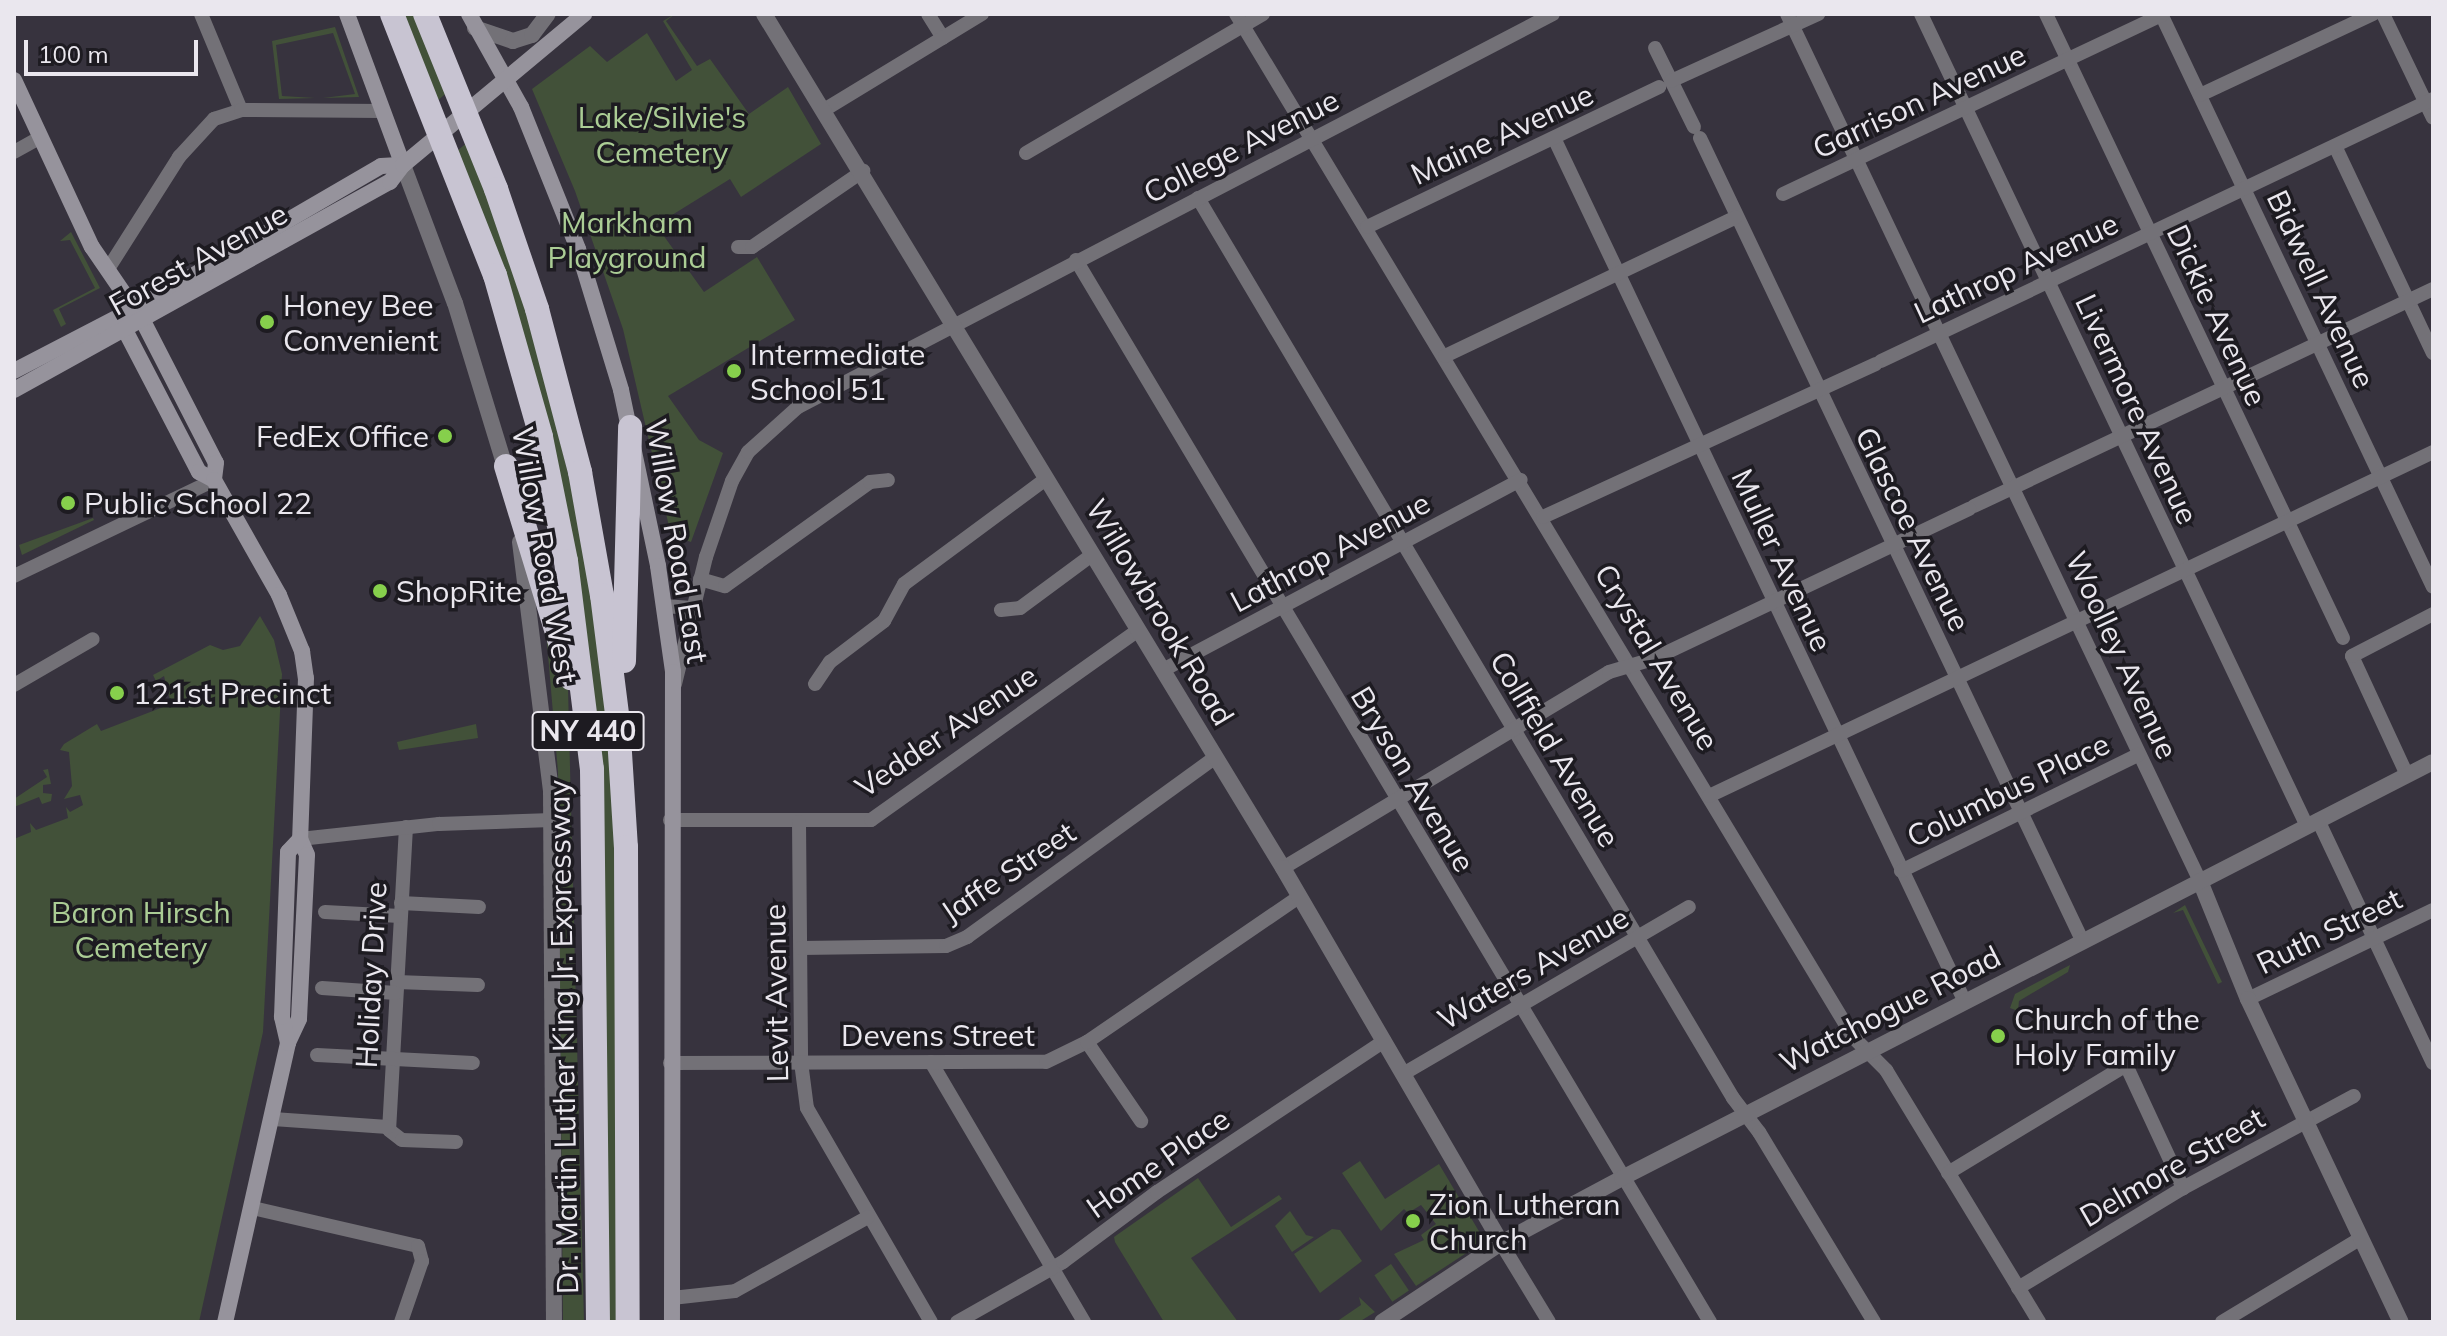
<!DOCTYPE html>
<style>
body{margin:0}
#map{position:relative;width:2447px;height:1336px;overflow:hidden;background:#37333e;font-family:Mulish,sans-serif}
div>[style]{position:absolute}
[style*='--x']{left:calc(var(--x)*1px);top:calc(var(--y)*1px);width:calc(var(--w)*1px);rotate:calc(var(--a)*1deg)}
.green>*{inset:0;background:#425139;transform-origin:0 0}
.minor>*{height:14px;margin:-7px;padding:0 7px;transform-origin:7px;border-radius:7px;background:#737177}
.tertiary>*{height:16px;margin:-8px;padding:0 8px;transform-origin:8px;border-radius:8px;background:#737177}
.secondary>*{height:16px;margin:-8px;padding:0 8px;transform-origin:8px;border-radius:8px;background:#96939c}
.motorway>*{height:24px;margin:-12px;padding:0 12px;transform-origin:12px;border-radius:12px;background:#c8c4d2}
.dots>*{width:22px;height:22px;translate:-50% -50%;box-sizing:border-box;border:4px solid #1d1b21;border-radius:50%}
span{translate:-50% -50%;white-space:nowrap;text-align:center;line-height:1.15;-webkit-text-stroke:7px #1d1b21;paint-order:stroke}
.shield-label span{padding:2px 6px;background:#1d1b21;border:2px solid;border-radius:6px;-webkit-text-stroke-width:0}
.shield-label{font-size:28px;color:#eae7ee;font-weight:700}
.street-label{font-size:30px;color:#eae7ee}
.park-label{font-size:30px;color:#abcd95}
.poi-label{font-size:30px;color:#eae7ee}
.left{translate:0 -50%;text-align:left}
.right{translate:-100% -50%;text-align:right}
.frame{position:absolute;inset:0;border:16px solid #eae7ee;pointer-events:none}
.scale{position:absolute;left:24px;top:40px;width:174px;height:36px;box-sizing:border-box;border:4px solid #eae7ee;border-top:0;padding-left:10px;font-size:24px;line-height:28px;white-space:nowrap;color:#eae7ee;-webkit-text-stroke:6px #1d1b21;paint-order:stroke}
</style>
<div id="map">
<div class="green">
<i style="clip-path:polygon(401px 14px,416px 14px,449px 91px,437px 101px)"></i>
<i style="clip-path:polygon(675px 14px,666px 21px,697px 66px,710px 59px,749px 114px,788px 87px,821px 144px,741px 197px,730px 179px,656px 225px,704px 292px,757px 257px,795px 320px,668px 396px,699px 440px,723px 453px,691px 542px,671px 535px,623px 329px,575px 191px,532px 89px,590px 46px,607px 62px,647px 33px,676px 81px,692px 70px,663px 21px)"></i>
<i style="clip-path:polygon(335px 27px,359px 97px,323px 98px,355px 94px,333px 33px,276px 45px,282px 96px,315px 98px,279px 99px,272px 41px)"></i>
<i style="clip-path:polygon(469px 141px,523px 290px,588px 555px,614px 776px,620px 1322px,607px 1322px,589px 665px,457px 151px)"></i>
<i style="clip-path:polygon(71px 232px,100px 288px,59px 309px,66px 324px,61px 327px,53px 310px,95px 288px,70px 240px,60px 241px)"></i>
<i style="clip-path:polygon(93px 518px,94px 520px,22px 555px,19px 545px)"></i>
<i style="clip-path:polygon(260px 616px,274px 640px,282px 674px,263px 1032px,199px 1322px,14px 1322px,14px 839px,31px 832px,30px 823px,36px 830px,68px 818px,66px 807px,70px 812px,83px 805px,80px 795px,64px 799px,72px 786px,69px 752px,60px 750px,64px 744px,97px 724px,101px 731px,171px 704px,164px 676px,156px 681px,153px 675px,210px 645px,223px 650px,240px 646px)"></i>
<i style="clip-path:polygon(546px 631px,568px 688px,584px 1322px,563px 1322px,558px 772px)"></i>
<i style="clip-path:polygon(476px 724px,478px 738px,399px 750px,397px 742px)"></i>
<i style="clip-path:polygon(48px 769px,51px 784px,43px 785px,43px 793px,52px 794px,51px 801px,42px 804px,39px 797px,14px 807px,14px 799px,47px 777px,43px 770px)"></i>
<i style="clip-path:polygon(2185px 905px,2222px 982px,2218px 984px,2183px 910px,2173px 913px)"></i>
<i style="clip-path:polygon(2070px 965px,2068px 972px,2019px 1001px,2018px 1011px,2010px 1008px,2015px 994px)"></i>
<i style="clip-path:polygon(1360px 1161px,1385px 1199px,1439px 1164px,1480px 1233px,1477px 1246px,1416px 1286px,1394px 1254px,1424px 1240px,1421px 1235px,1436px 1224px,1421px 1205px,1408px 1213px,1404px 1209px,1381px 1231px,1342px 1173px)"></i>
<i style="clip-path:polygon(1198px 1178px,1231px 1227px,1279px 1195px,1282px 1199px,1191px 1258px,1238px 1322px,1164px 1322px,1115px 1242px,1114px 1237px)"></i>
<i style="clip-path:polygon(1290px 1211px,1306px 1235px,1314px 1237px,1292px 1252px,1275px 1226px)"></i>
<i style="clip-path:polygon(1332px 1229px,1340px 1230px,1362px 1261px,1320px 1293px,1294px 1254px)"></i>
<i style="left:1391px;top:1264px;width:32px;height:20px;rotate:56deg"></i>
<i style="clip-path:polygon(1359px 1297px,1375px 1312px,1359px 1322px,1336px 1322px,1361px 1305px)"></i>
</div>
<div class="minor">
<i style="--x:201;--y:14;--w:104;--a:67.4"></i>
<i style="--x:928;--y:14;--w:28;--a:58"></i>
<i style="--x:1236;--y:14;--w:1195;--a:58.9"></i>
<i style="--x:1853;--y:1037;--w:47;--a:45"></i>
<i style="--x:1886;--y:1070;--w:295;--a:58.7"></i>
<i style="--x:1787;--y:14;--w:960;--a:64.53"></i>
<i style="--x:1921;--y:14;--w:899;--a:64.58"></i>
<i style="--x:2046;--y:14;--w:691;--a:64.55"></i>
<i style="--x:2161;--y:14;--w:634;--a:64.61"></i>
<i style="--x:2383;--y:14;--w:115;--a:64.3"></i>
<i style="--x:1655;--y:48;--w:88;--a:63.7"></i>
<i style="--x:1671;--y:81;--w:162;--a:-24.5"></i>
<i style="--x:2200;--y:95;--w:191;--a:-25.1"></i>
<i style="--x:824;--y:110;--w:185;--a:-31.3"></i>
<i style="--x:1554;--y:138;--w:957;--a:64.56"></i>
<i style="--x:1700;--y:138;--w:888;--a:64.53"></i>
<i style="--x:2335;--y:146;--w:229;--a:64.7"></i>
<i style="--x:14;--y:152;--w:29;--a:-29"></i>
<i style="--x:1026;--y:153;--w:275;--a:-30.4"></i>
<i style="--x:1783;--y:194;--w:420;--a:-25.3"></i>
<i style="--x:1198;--y:198;--w:1047;--a:59.27"></i>
<i style="--x:1733;--y:1098;--w:43;--a:52.6"></i>
<i style="--x:1759;--y:1132;--w:222;--a:58.8"></i>
<i style="--x:1367;--y:227;--w:324;--a:-25.6"></i>
<i style="--x:738;--y:247;--w:14;--a:0"></i>
<i style="--x:752;--y:247;--w:135;--a:-34.4"></i>
<i style="--x:1076;--y:260;--w:1237;--a:59.16"></i>
<i style="--x:108;--y:269;--w:133;--a:-57.6"></i>
<i style="--x:179;--y:157;--w:52;--a:-47.4"></i>
<i style="--x:214;--y:119;--w:28;--a:-18"></i>
<i style="--x:241;--y:110;--w:141;--a:0.4"></i>
<i style="--x:1445;--y:356;--w:322;--a:-25.5"></i>
<i style="--x:1881;--y:361;--w:611;--a:-25.39"></i>
<i style="--x:1974;--y:506;--w:508;--a:-25.3"></i>
<i style="--x:1543;--y:517;--w:366;--a:-24.7"></i>
<i style="--x:14;--y:576;--w:222;--a:-25.6"></i>
<i style="--x:700;--y:579;--w:26;--a:16"></i>
<i style="--x:725;--y:586;--w:178;--a:-35.6"></i>
<i style="--x:870;--y:482;--w:18;--a:-6"></i>
<i style="--x:664;--y:606;--w:31;--a:4"></i>
<i style="--x:1001;--y:610;--w:19;--a:-6"></i>
<i style="--x:1020;--y:608;--w:89;--a:-36.4"></i>
<i style="--x:1163;--y:670;--w:405;--a:-28"></i>
<i style="--x:675;--y:684;--w:131;--a:-76.3"></i>
<i style="--x:706;--y:557;--w:80;--a:-71.1"></i>
<i style="--x:732;--y:481;--w:33;--a:-61"></i>
<i style="--x:748;--y:452;--w:67;--a:-42"></i>
<i style="--x:798;--y:407;--w:851;--a:-27.5"></i>
<i style="--x:815;--y:684;--w:27;--a:-56"></i>
<i style="--x:830;--y:662;--w:68;--a:-37.2"></i>
<i style="--x:884;--y:621;--w:42;--a:-61.6"></i>
<i style="--x:904;--y:584;--w:177;--a:-36.5"></i>
<i style="--x:14;--y:685;--w:91;--a:-30.2"></i>
<i style="--x:2407;--y:775;--w:131;--a:-114.8"></i>
<i style="--x:2352;--y:656;--w:91;--a:-27.4"></i>
<i style="--x:1709;--y:796;--w:802;--a:-25.41"></i>
<i style="--x:670;--y:820;--w:201;--a:0"></i>
<i style="--x:871;--y:820;--w:328;--a:-35.4"></i>
<i style="--x:2318;--y:820;--w:269;--a:64.7"></i>
<i style="--x:799;--y:822;--w:240;--a:89.5"></i>
<i style="--x:801;--y:1062;--w:46;--a:82.6"></i>
<i style="--x:807;--y:1108;--w:247;--a:59.9"></i>
<i style="--x:406;--y:827;--w:303;--a:93.2"></i>
<i style="--x:389;--y:1130;--w:16;--a:38"></i>
<i style="--x:402;--y:1140;--w:54;--a:2.1"></i>
<i style="--x:300;--y:839;--w:140;--a:-6.2"></i>
<i style="--x:439;--y:824;--w:113;--a:-2"></i>
<i style="--x:1283;--y:868;--w:380;--a:-31"></i>
<i style="--x:1609;--y:672;--w:46;--a:-16.5"></i>
<i style="--x:1653;--y:659;--w:350;--a:-25.4"></i>
<i style="--x:1901;--y:871;--w:264;--a:-26.1"></i>
<i style="--x:401;--y:903;--w:78;--a:2.9"></i>
<i style="--x:325;--y:912;--w:75;--a:3.1"></i>
<i style="--x:801;--y:948;--w:145;--a:-0.8"></i>
<i style="--x:946;--y:946;--w:23;--a:-23"></i>
<i style="--x:967;--y:937;--w:307;--a:-35.9"></i>
<i style="--x:397;--y:982;--w:81;--a:2.1"></i>
<i style="--x:322;--y:988;--w:74;--a:3.9"></i>
<i style="--x:2248;--y:999;--w:205;--a:-25.7"></i>
<i style="--x:1087;--y:1042;--w:96;--a:55.6"></i>
<i style="--x:317;--y:1055;--w:156;--a:2.9"></i>
<i style="--x:931;--y:1062;--w:302;--a:59.5"></i>
<i style="--x:670;--y:1063;--w:376;--a:-0.2"></i>
<i style="--x:1046;--y:1062;--w:46;--a:-26"></i>
<i style="--x:1087;--y:1042;--w:258;--a:-34.4"></i>
<i style="--x:1403;--y:1074;--w:331;--a:-30.3"></i>
<i style="--x:273;--y:1119;--w:115;--a:4"></i>
<i style="--x:1948;--y:1173;--w:208;--a:-31.2"></i>
<i style="--x:2126;--y:1065;--w:136;--a:65.1"></i>
<i style="--x:253;--y:1208;--w:169;--a:13"></i>
<i style="--x:418;--y:1246;--w:16;--a:75"></i>
<i style="--x:422;--y:1261;--w:65;--a:109"></i>
<i style="--x:1501;--y:1243;--w:92;--a:58.7"></i>
<i style="--x:2018;--y:1288;--w:193;--a:-31.2"></i>
<i style="--x:2183;--y:1188;--w:194;--a:-28.3"></i>
<i style="--x:672;--y:1298;--w:63;--a:-6.3"></i>
<i style="--x:735;--y:1291;--w:152;--a:-29.1"></i>
<i style="--x:957;--y:1322;--w:122;--a:-29.5"></i>
<i style="--x:1063;--y:1262;--w:117;--a:-36.7"></i>
<i style="--x:1157;--y:1192;--w:273;--a:-33.6"></i>
<i style="--x:2222;--y:1322;--w:162;--a:-31.1"></i>
</div>
<div class="tertiary">
<i style="--x:764;--y:14;--w:999;--a:58.71"></i>
<i style="--x:1283;--y:868;--w:434;--a:59.8"></i>
<i style="--x:475;--y:28;--w:40;--a:18.9"></i>
<i style="--x:513;--y:41;--w:20;--a:-18"></i>
<i style="--x:532;--y:35;--w:26;--a:-53"></i>
<i style="--x:403;--y:165;--w:147;--a:69.4"></i>
<i style="--x:455;--y:303;--w:181;--a:73"></i>
<i style="--x:520;--y:542;--w:250;--a:82.9"></i>
<i style="--x:551;--y:790;--w:532;--a:89.68"></i>
<i style="--x:2200;--y:881;--w:127;--a:67.9"></i>
<i style="--x:2248;--y:999;--w:357;--a:64.7"></i>
<i style="--x:1382;--y:1322;--w:143;--a:-33.6"></i>
<i style="--x:1501;--y:1243;--w:137;--a:-28.2"></i>
<i style="--x:1622;--y:1178;--w:911;--a:-27.16"></i>
</div>
<div class="secondary">
<i style="--x:347;--y:14;--w:161;--a:69.7"></i>
<i style="--x:469;--y:14;--w:107;--a:60.8"></i>
<i style="--x:521;--y:107;--w:153;--a:68.1"></i>
<i style="--x:578;--y:249;--w:147;--a:73"></i>
<i style="--x:621;--y:390;--w:180;--a:78.1"></i>
<i style="--x:658;--y:566;--w:107;--a:81.9"></i>
<i style="--x:673;--y:672;--w:650;--a:90.09"></i>
<i style="--x:14;--y:80;--w:184;--a:65"></i>
<i style="--x:92;--y:247;--w:92;--a:55.6"></i>
<i style="--x:144;--y:323;--w:157;--a:62.8"></i>
<i style="--x:216;--y:463;--w:17;--a:97"></i>
<i style="--x:131;--y:310;--w:23;--a:103"></i>
<i style="--x:126;--y:332;--w:158;--a:62.5"></i>
<i style="--x:199;--y:472;--w:17;--a:28"></i>
<i style="--x:214;--y:480;--w:132;--a:60.5"></i>
<i style="--x:279;--y:595;--w:61;--a:67.7"></i>
<i style="--x:302;--y:651;--w:27;--a:82"></i>
<i style="--x:306;--y:678;--w:161;--a:92.1"></i>
<i style="--x:300;--y:839;--w:17;--a:66"></i>
<i style="--x:307;--y:855;--w:164;--a:92.8"></i>
<i style="--x:299;--y:1019;--w:26;--a:115"></i>
<i style="--x:288;--y:1043;--w:286;--a:102.7"></i>
<i style="--x:14;--y:371;--w:154;--a:-27.4"></i>
<i style="--x:151;--y:300;--w:266;--a:-30.2"></i>
<i style="--x:381;--y:166;--w:22;--a:-3"></i>
<i style="--x:14;--y:390;--w:430;--a:-29"></i>
<i style="--x:390;--y:182;--w:21;--a:-53"></i>
<i style="--x:403;--y:165;--w:236;--a:-39.8"></i>
<i style="--x:288;--y:1043;--w:27;--a:-103"></i>
<i style="--x:282;--y:1017;--w:165;--a:-87.9"></i>
<i style="--x:288;--y:852;--w:18;--a:-47"></i>
</div>
<div class="motorway">
<i style="--x:392;--y:14;--w:281;--a:68.5"></i>
<i style="--x:495;--y:275;--w:168;--a:74.1"></i>
<i style="--x:541;--y:437;--w:126;--a:78.6"></i>
<i style="--x:566;--y:561;--w:210;--a:82.9"></i>
<i style="--x:592;--y:769;--w:553;--a:89.38"></i>
<i style="--x:425;--y:14;--w:189;--a:67.9"></i>
<i style="--x:496;--y:189;--w:127;--a:71.1"></i>
<i style="--x:537;--y:309;--w:169;--a:75.2"></i>
<i style="--x:580;--y:472;--w:125;--a:79.9"></i>
<i style="--x:602;--y:595;--w:127;--a:82.8"></i>
<i style="--x:618;--y:721;--w:126;--a:86.4"></i>
<i style="--x:626;--y:847;--w:475;--a:89.8"></i>
<i style="--x:506;--y:466;--w:222;--a:73"></i>
<i style="--x:624;--y:661;--w:234;--a:-88.5"></i>
</div>
<div class="dots">
<i style="left:267px;top:322px;background:#86cf4c"></i>
<i style="left:734px;top:371px;background:#86cf4c"></i>
<i style="left:445px;top:436px;background:#86cf4c"></i>
<i style="left:68px;top:503px;background:#86cf4c"></i>
<i style="left:380px;top:591px;background:#86cf4c"></i>
<i style="left:117px;top:693px;background:#86cf4c"></i>
<i style="left:1998px;top:1036px;background:#86cf4c"></i>
<i style="left:1413px;top:1221px;background:#86cf4c"></i>
</div>
<div class="shield-label">
<span style="left:588px;top:731px">NY 440</span>
</div>
<div class="street-label">
<span style="left:1919px;top:101px;rotate:-25deg">Garrison Avenue</span>
<span style="left:1502px;top:134px;rotate:-25deg">Maine Avenue</span>
<span style="left:1241px;top:146px;rotate:-27deg">College Avenue</span>
<span style="left:198px;top:259px;rotate:-29deg">Forest Avenue</span>
<span style="left:2016px;top:268px;rotate:-25deg">Lathrop Avenue</span>
<span style="left:2321px;top:289px;rotate:65deg">Bidwell Avenue</span>
<span style="left:2217px;top:315px;rotate:65deg">Dickie Avenue</span>
<span style="left:2137px;top:409px;rotate:65deg">Livermore Avenue</span>
<span style="left:1913px;top:529px;rotate:64deg">Glascoe Avenue</span>
<span style="left:677px;top:541px;rotate:80deg">Willow Road East</span>
<span style="left:1330px;top:552px;rotate:-28deg">Lathrop Avenue</span>
<span style="left:545px;top:555px;rotate:80deg">Willow Road West</span>
<span style="left:1782px;top:560px;rotate:65deg">Muller Avenue</span>
<span style="left:1160px;top:612px;rotate:59deg">Willowbrook Road</span>
<span style="left:2122px;top:655px;rotate:65deg">Woolley Avenue</span>
<span style="left:1657px;top:657px;rotate:59deg">Crystal Avenue</span>
<span style="left:946px;top:731px;rotate:-34deg">Vedder Avenue</span>
<span style="left:1555px;top:749px;rotate:59deg">Collfield Avenue</span>
<span style="left:1413px;top:779px;rotate:59deg">Bryson Avenue</span>
<span style="left:2008px;top:790px;rotate:-26deg">Columbus Place</span>
<span style="left:1008px;top:872px;rotate:-34deg">Jaffe Street</span>
<span style="left:2329px;top:931px;rotate:-26deg">Ruth Street</span>
<span style="left:1533px;top:968px;rotate:-30deg">Waters Avenue</span>
<span style="left:371px;top:975px;rotate:-87deg">Holiday Drive</span>
<span style="left:776px;top:993px;rotate:-91deg">Levit Avenue</span>
<span style="left:1890px;top:1009px;rotate:-27deg">Watchogue Road</span>
<span style="left:938px;top:1035px">Devens Street</span>
<span style="left:563px;top:1037px;rotate:-91deg">Dr. Martin Luther King Jr. Expressway</span>
<span style="left:1158px;top:1163px;rotate:-35deg">Home Place</span>
<span style="left:2172px;top:1167px;rotate:-30deg">Delmore Street</span>
</div>
<div class="park-label">
<span style="left:662px;top:134px">Lake/Silvie's<br>Cemetery</span>
<span style="left:627px;top:239px">Markham<br>Playground</span>
<span style="left:141px;top:929px">Baron Hirsch<br>Cemetery</span>
</div>
<div class="poi-label">
<span class="left" style="left:283px;top:322px">Honey Bee<br>Convenient</span>
<span class="left" style="left:750px;top:371px">Intermediate<br>School 51</span>
<span class="right" style="left:429px;top:436px">FedEx Office</span>
<span class="left" style="left:84px;top:503px">Public School 22</span>
<span class="left" style="left:396px;top:591px">ShopRite</span>
<span class="left" style="left:133px;top:693px">121st Precinct</span>
<span class="left" style="left:2014px;top:1036px">Church of the<br>Holy Family</span>
<span class="left" style="left:1429px;top:1221px">Zion Lutheran<br>Church</span>
</div>
<div class="frame"></div>
<div class="scale">100 m</div>
</div>
